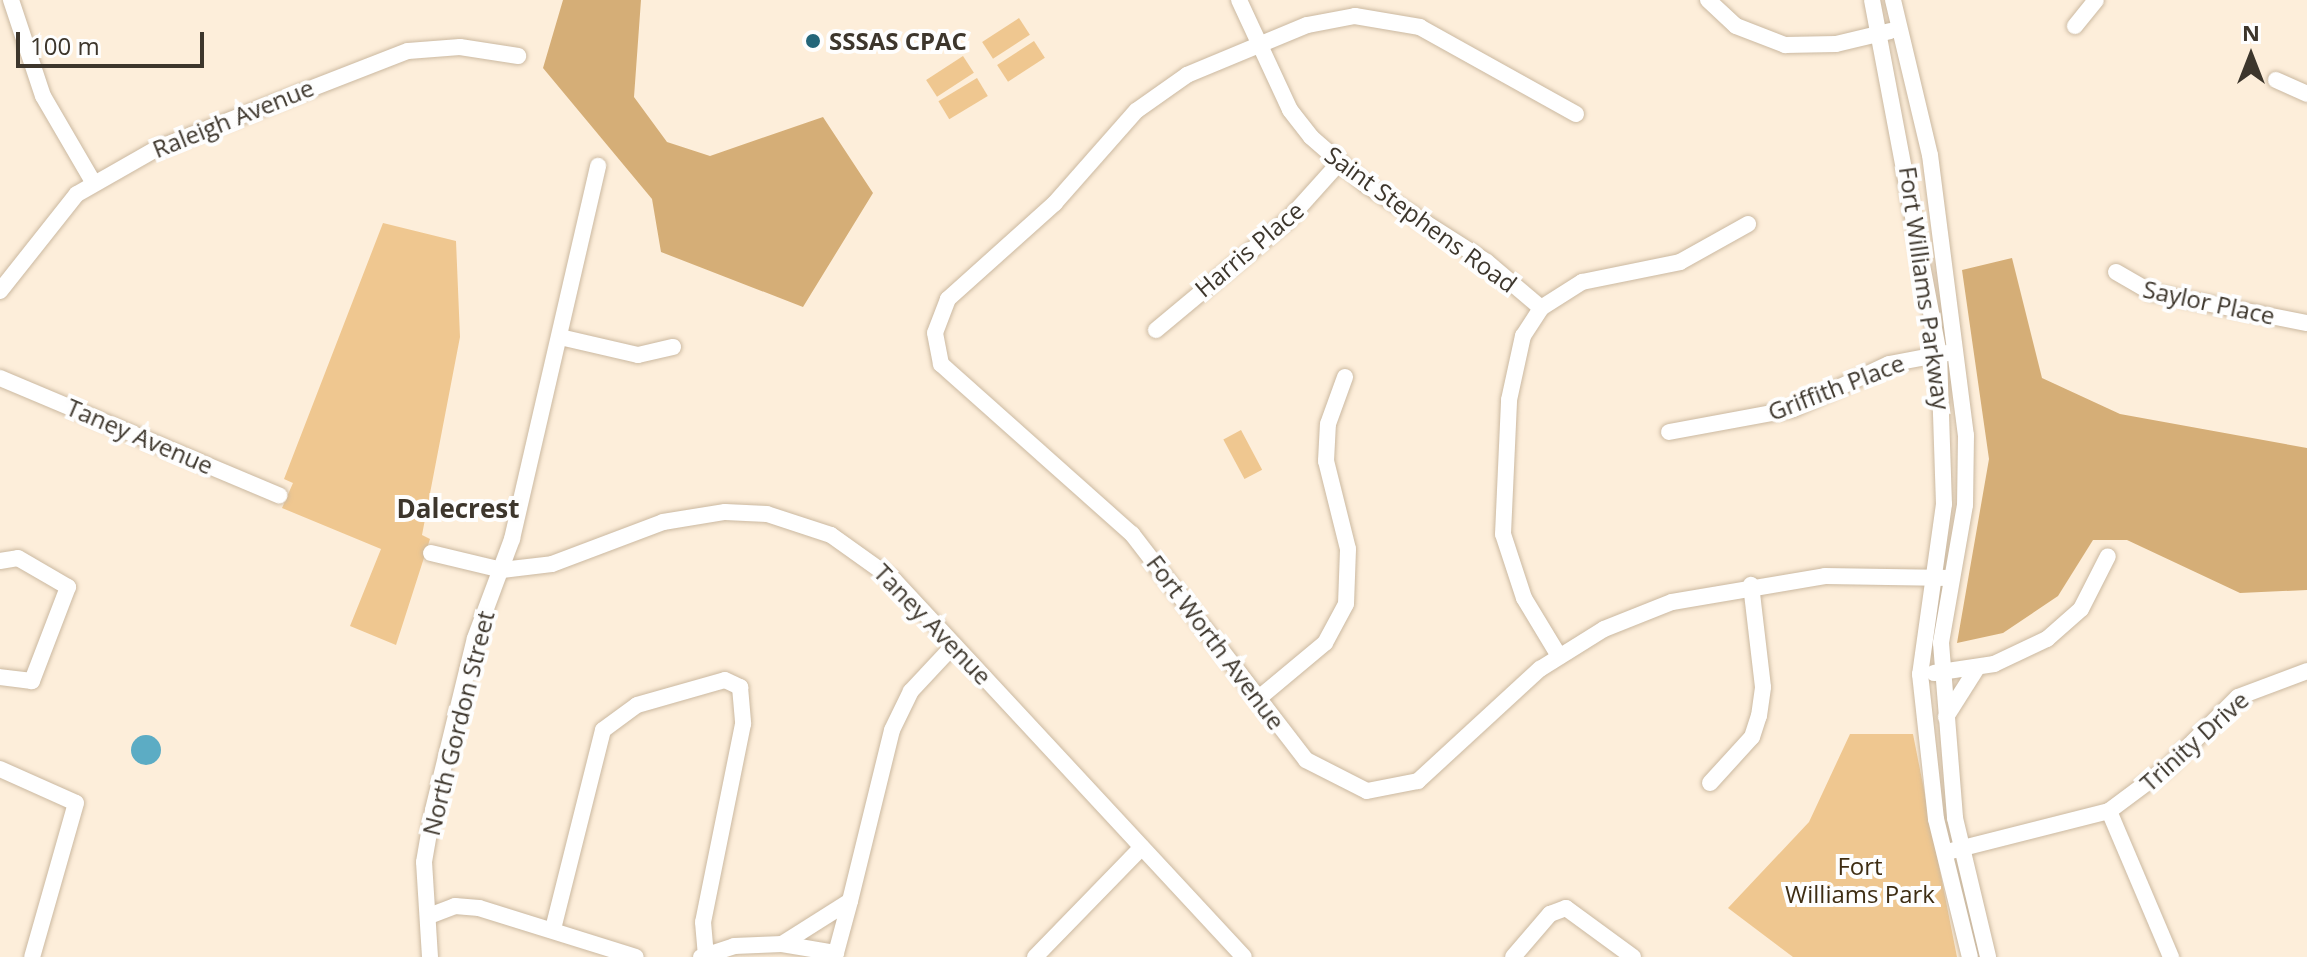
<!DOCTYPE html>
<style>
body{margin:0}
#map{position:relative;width:2307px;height:957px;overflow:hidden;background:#fdeeda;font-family:"Open Sans",sans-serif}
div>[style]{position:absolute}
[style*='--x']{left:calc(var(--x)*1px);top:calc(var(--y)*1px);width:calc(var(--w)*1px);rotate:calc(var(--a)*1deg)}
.green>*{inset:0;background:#efc790;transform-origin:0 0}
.forest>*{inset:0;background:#d5ae77}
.water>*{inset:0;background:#5cacc4}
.round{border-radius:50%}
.roads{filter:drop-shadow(0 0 2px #cbb9a1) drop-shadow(0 0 2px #cbb9a1)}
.minor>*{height:16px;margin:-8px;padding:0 8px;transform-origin:8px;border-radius:8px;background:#fff}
.dots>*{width:22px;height:22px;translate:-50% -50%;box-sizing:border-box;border:4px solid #fefefe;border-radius:50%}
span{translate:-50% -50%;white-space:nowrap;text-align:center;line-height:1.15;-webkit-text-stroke:8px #fefefe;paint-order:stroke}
.poi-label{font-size:24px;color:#3d362c;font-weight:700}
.left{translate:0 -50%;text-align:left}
.street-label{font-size:24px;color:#3d362c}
.park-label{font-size:24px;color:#3e2d13}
.neighbourhood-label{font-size:26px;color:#3d362c;font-weight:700}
.north{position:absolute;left:2211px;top:16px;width:80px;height:80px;-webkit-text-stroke:6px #fefefe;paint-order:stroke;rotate:0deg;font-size:22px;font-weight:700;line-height:32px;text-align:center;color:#3d362c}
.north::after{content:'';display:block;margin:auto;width:28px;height:36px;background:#3d362c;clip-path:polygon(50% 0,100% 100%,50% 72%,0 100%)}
.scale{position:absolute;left:16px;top:32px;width:188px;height:36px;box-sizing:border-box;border:4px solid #3d362c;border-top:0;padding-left:10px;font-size:24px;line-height:28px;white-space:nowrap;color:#3d362c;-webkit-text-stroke:6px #fefefe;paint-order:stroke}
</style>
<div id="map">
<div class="green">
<i style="left:1019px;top:18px;width:20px;height:44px;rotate:57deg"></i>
<i style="left:1034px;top:41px;width:20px;height:44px;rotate:57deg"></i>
<i style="left:963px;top:56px;width:20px;height:44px;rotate:57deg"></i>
<i style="left:977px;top:78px;width:21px;height:45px;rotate:59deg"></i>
<i style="clip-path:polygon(383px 223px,456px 241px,460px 337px,422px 535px,430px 539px,396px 645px,350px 626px,381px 549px,282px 508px,293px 483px,284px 479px)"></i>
<i style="left:1241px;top:430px;width:45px;height:20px;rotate:62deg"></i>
<i style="clip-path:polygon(1850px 734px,1913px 734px,1957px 957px,1793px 957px,1728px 908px,1809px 822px)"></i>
</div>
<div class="forest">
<i style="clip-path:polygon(563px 0,641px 0,634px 97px,667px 142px,710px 156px,823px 117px,873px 193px,803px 307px,661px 252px,652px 199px,543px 68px)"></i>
<i style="clip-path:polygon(2012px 258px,2042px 378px,2120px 414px,2307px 448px,2307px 590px,2240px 593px,2127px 540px,2093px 540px,2058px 596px,2003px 633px,1957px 643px,1989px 459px,1962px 270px)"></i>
</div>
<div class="water">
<i class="round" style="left:131px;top:735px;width:30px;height:30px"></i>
</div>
<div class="roads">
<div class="minor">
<i style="--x:11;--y:0;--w:101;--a:71.6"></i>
<i style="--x:43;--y:96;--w:99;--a:59.8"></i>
<i style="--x:1239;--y:0;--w:121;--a:65.1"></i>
<i style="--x:1290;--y:110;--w:34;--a:52"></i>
<i style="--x:1311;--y:137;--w:73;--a:41.1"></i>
<i style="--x:1366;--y:185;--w:143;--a:32.5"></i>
<i style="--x:1487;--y:262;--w:71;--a:40.4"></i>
<i style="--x:1708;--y:0;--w:38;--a:43"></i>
<i style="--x:1736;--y:26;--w:53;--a:21.2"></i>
<i style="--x:1785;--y:45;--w:51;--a:-1.1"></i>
<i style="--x:1836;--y:44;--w:56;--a:-13.5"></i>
<i style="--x:1872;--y:0;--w:360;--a:79.3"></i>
<i style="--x:1939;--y:354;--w:150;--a:88.1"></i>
<i style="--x:1944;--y:504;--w:172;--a:98"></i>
<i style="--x:1920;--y:674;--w:146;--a:83.7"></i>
<i style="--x:1936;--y:819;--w:142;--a:76.2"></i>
<i style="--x:1893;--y:0;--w:159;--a:76.6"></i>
<i style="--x:1930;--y:155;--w:282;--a:82.7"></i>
<i style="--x:1966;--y:435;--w:70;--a:90.8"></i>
<i style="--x:1965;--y:505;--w:140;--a:99.9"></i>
<i style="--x:1941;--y:643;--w:176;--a:85.4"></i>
<i style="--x:1955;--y:818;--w:143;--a:76.6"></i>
<i style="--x:2075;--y:26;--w:33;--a:-51"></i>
<i style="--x:2276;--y:80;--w:34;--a:24"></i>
<i style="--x:1576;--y:114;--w:179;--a:-150.9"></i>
<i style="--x:1420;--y:27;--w:66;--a:-170.4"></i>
<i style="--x:1355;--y:16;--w:49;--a:169.4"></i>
<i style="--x:1307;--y:25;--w:130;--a:157.4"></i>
<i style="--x:1187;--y:75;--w:62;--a:144.8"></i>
<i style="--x:1136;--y:111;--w:123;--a:131.4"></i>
<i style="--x:1055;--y:203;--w:144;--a:138.1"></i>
<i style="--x:948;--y:299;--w:36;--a:111"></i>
<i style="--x:935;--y:333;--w:32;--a:79"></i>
<i style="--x:941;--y:364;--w:256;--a:41.7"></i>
<i style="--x:1132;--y:534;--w:285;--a:52.4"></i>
<i style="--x:1306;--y:760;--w:68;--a:26.9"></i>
<i style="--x:1367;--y:791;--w:52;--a:-11.1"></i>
<i style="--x:1418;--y:781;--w:166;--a:-42.6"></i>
<i style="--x:1540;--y:669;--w:75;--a:-32"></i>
<i style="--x:1604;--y:629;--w:73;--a:-21.7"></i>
<i style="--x:1672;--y:602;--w:155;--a:-9.6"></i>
<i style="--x:1825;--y:576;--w:125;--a:0.9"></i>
<i style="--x:2116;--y:272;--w:39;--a:30"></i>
<i style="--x:2150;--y:292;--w:160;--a:11.2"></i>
<i style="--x:0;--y:291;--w:124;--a:-51.6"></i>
<i style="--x:77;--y:194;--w:91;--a:-29.7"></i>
<i style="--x:156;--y:149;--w:270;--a:-21.3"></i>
<i style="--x:408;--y:51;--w:52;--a:-4.4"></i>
<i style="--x:460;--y:47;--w:59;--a:8.8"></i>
<i style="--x:1156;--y:330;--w:170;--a:-39.8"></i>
<i style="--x:1287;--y:221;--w:78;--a:-48.1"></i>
<i style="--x:560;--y:337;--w:80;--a:13"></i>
<i style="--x:638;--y:355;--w:36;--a:-13"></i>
<i style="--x:0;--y:378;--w:303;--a:22.8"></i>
<i style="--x:1669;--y:432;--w:126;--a:-10.5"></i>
<i style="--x:1793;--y:409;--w:106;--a:-25.1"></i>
<i style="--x:1889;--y:364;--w:59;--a:-10.7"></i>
<i style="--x:431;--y:553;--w:73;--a:13.5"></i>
<i style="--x:502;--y:570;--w:50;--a:-6.8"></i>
<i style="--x:552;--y:564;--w:119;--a:-20.7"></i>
<i style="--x:663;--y:522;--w:63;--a:-9.2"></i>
<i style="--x:725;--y:512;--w:42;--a:2.7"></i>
<i style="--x:767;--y:514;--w:67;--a:18.2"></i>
<i style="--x:831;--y:535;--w:77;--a:35.5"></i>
<i style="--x:894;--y:580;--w:514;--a:47.13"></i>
<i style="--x:0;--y:561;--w:18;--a:-9"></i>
<i style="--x:18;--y:558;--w:58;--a:30.1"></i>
<i style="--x:68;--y:587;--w:101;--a:111"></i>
<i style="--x:32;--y:681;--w:32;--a:-173"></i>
<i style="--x:1559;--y:656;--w:68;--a:-121.1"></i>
<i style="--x:1524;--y:598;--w:67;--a:-108.2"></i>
<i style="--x:1503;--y:534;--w:134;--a:-87.4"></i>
<i style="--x:1509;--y:400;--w:66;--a:-77.7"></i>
<i style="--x:1523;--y:336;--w:33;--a:-57"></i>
<i style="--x:1541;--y:308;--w:49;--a:-32.4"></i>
<i style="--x:1582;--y:282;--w:100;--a:-11.5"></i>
<i style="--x:1680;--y:262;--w:78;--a:-29.2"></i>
<i style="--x:1934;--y:673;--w:61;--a:-8.5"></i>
<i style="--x:1994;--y:664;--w:59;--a:-25.3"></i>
<i style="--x:2047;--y:639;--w:45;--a:-41.4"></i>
<i style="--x:2081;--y:609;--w:59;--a:-63"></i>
<i style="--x:1259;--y:698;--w:86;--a:-39.8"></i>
<i style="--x:1325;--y:643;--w:44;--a:-61.7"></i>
<i style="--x:1346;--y:604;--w:55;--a:-87.9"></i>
<i style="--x:1348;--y:549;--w:91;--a:-104"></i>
<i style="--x:1326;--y:461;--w:37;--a:-87"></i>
<i style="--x:1328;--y:424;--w:50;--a:-70.1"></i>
<i style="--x:1946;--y:717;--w:58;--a:-57.7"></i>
<i style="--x:0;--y:769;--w:83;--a:24.1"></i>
<i style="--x:76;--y:803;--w:160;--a:105.9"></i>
<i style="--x:1710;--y:783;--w:62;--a:-47.6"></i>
<i style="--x:1752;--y:737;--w:22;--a:-72"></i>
<i style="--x:1759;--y:716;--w:29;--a:-82"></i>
<i style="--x:1763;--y:687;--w:103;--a:-96.7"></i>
<i style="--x:2109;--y:811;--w:159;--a:67"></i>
<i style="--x:1951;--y:851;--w:163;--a:-14.2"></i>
<i style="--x:2109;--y:811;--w:74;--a:-36.7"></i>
<i style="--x:2168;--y:767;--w:99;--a:-45"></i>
<i style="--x:2238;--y:697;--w:74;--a:-20.6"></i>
<i style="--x:429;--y:916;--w:28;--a:-21"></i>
<i style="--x:455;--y:906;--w:24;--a:5"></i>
<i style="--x:479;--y:908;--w:164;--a:17.3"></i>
<i style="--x:553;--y:929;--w:205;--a:-75.9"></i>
<i style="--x:603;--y:730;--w:42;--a:-36.3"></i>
<i style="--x:637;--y:705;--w:91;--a:-15.9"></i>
<i style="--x:725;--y:680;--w:17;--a:25"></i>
<i style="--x:740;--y:687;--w:37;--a:85"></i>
<i style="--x:743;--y:724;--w:202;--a:101.4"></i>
<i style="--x:703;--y:922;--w:33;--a:85"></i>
<i style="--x:782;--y:944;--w:55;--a:9.5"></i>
<i style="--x:836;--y:953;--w:54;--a:-74.9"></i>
<i style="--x:430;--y:957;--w:95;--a:-93.6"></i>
<i style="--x:424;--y:862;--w:53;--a:-80.2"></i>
<i style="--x:433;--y:810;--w:177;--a:-76.3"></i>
<i style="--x:475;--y:638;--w:106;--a:-69.5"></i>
<i style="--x:512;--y:539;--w:383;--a:-77"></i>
<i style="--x:701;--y:957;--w:35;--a:-18"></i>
<i style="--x:734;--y:946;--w:48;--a:-2.4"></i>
<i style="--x:782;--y:944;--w:80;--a:-32.3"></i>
<i style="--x:850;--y:901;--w:176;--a:-76.2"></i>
<i style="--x:892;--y:730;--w:43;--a:-64"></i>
<i style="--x:911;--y:691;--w:63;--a:-46.9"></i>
<i style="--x:1035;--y:957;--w:153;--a:-45.8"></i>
<i style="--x:1513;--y:957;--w:57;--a:-49.3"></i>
<i style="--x:1550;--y:914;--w:17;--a:-21"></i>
<i style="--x:1566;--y:908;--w:83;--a:36.2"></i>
</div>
</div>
<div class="dots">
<i style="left:813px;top:41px;background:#246679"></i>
</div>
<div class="poi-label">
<span class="left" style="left:829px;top:41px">SSSAS CPAC</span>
</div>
<div class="street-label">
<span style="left:233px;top:118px;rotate:-22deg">Raleigh Avenue</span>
<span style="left:1421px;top:219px;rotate:36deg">Saint Stephens Road</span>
<span style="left:1249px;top:249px;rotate:-40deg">Harris Place</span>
<span style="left:1925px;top:288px;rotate:82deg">Fort Williams Parkway</span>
<span style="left:2209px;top:302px;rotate:12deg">Saylor Place</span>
<span style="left:1836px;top:387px;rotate:-21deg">Griffith Place</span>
<span style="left:140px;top:436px;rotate:23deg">Taney Avenue</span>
<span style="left:933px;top:624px;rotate:46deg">Taney Avenue</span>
<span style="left:1216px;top:642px;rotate:53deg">Fort Worth Avenue</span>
<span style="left:458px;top:723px;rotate:-76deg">North Gordon Street</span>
<span style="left:2194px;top:741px;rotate:-42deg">Trinity Drive</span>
</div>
<div class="park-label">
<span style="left:1860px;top:880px">Fort<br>Williams Park</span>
</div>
<div class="neighbourhood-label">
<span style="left:458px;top:509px">Dalecrest</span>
</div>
<div class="north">N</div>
<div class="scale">100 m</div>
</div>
